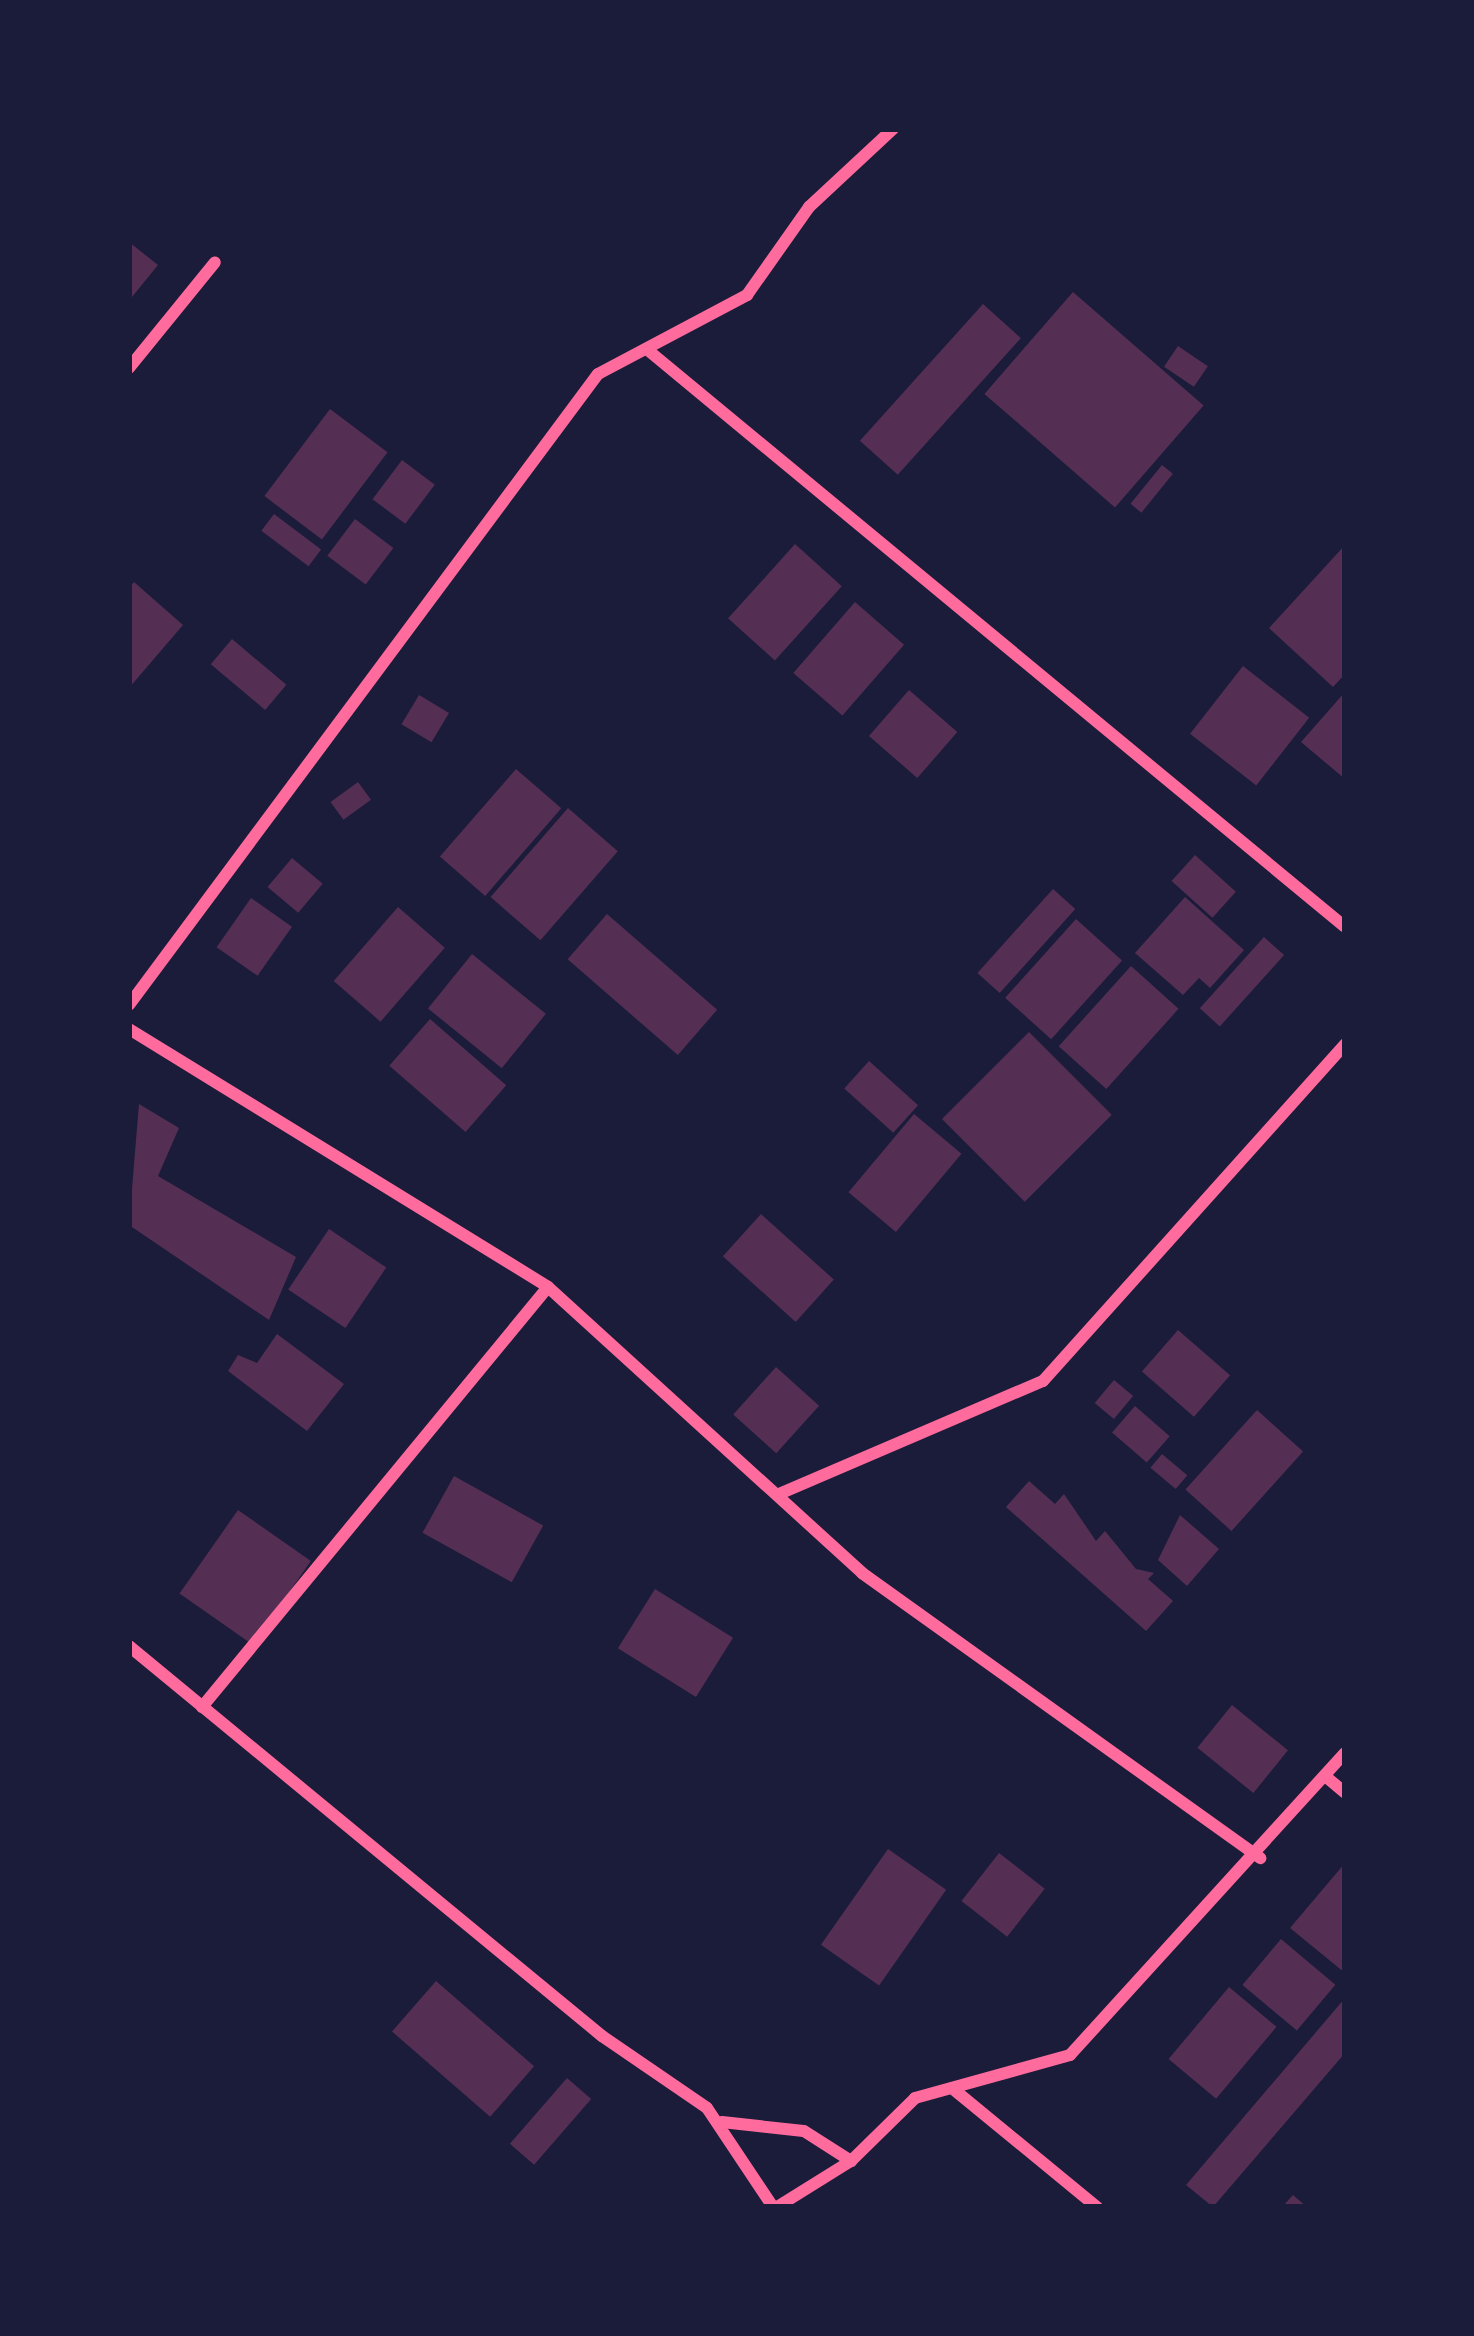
<!DOCTYPE html>
<style>
body{margin:0}
#map{position:relative;width:1474px;height:2336px;overflow:hidden;background:#1b1b3a;font-family:Manrope,sans-serif}
div>[style]{position:absolute}
[style*='--x']{left:calc(var(--x)*1px);top:calc(var(--y)*1px);width:calc(var(--w)*1px);rotate:calc(var(--a)*1deg)}
.building>*{inset:0;background:#542f53;transform-origin:0 0}
.minor>*{height:12px;margin:-6px;padding:0 6px;transform-origin:6px;border-radius:6px;background:#ff6b9d}
span{translate:-50% -50%;white-space:nowrap;text-align:center;line-height:1.15;-webkit-text-stroke:12px #1b1b3a;paint-order:stroke}
.frame{position:absolute;inset:0;border:132px solid #1b1b3a;pointer-events:none}
</style>
<div id="map">
<div class="building">
<i style="clip-path:polygon(129px 242px,158px 265px,132px 297px,129px 294px)"></i>
<i style="left:1073px;top:292px;width:173px;height:135px;rotate:41deg"></i>
<i style="left:983px;top:304px;width:51px;height:184px;rotate:42deg"></i>
<i style="left:1178px;top:346px;width:36px;height:25px;rotate:34deg"></i>
<i style="left:330px;top:409px;width:72px;height:109px;rotate:37deg"></i>
<i style="left:402px;top:460px;width:41px;height:49px;rotate:37deg"></i>
<i style="left:1162px;top:465px;width:14px;height:50px;rotate:39deg"></i>
<i style="left:274px;top:514px;width:59px;height:21px;rotate:37deg"></i>
<i style="left:355px;top:519px;width:48px;height:46px;rotate:37deg"></i>
<i style="left:795px;top:544px;width:63px;height:100px;rotate:42deg"></i>
<i style="clip-path:polygon(1345px 545px,1345px 674px,1333px 687px,1269px 628px)"></i>
<i style="clip-path:polygon(134px 582px,183px 625px,129px 688px,129px 588px)"></i>
<i style="left:855px;top:602px;width:65px;height:94px;rotate:41deg"></i>
<i style="left:232px;top:639px;width:71px;height:33px;rotate:40deg"></i>
<i style="left:1243px;top:666px;width:84px;height:86px;rotate:38deg"></i>
<i style="left:909px;top:690px;width:64px;height:61px;rotate:41deg"></i>
<i style="clip-path:polygon(1345px 692px,1345px 779px,1301px 742px)"></i>
<i style="left:419px;top:695px;width:35px;height:34px;rotate:31deg"></i>
<i style="left:516px;top:769px;width:60px;height:116px;rotate:41deg"></i>
<i style="left:358px;top:782px;width:22px;height:34px;rotate:54deg"></i>
<i style="left:568px;top:808px;width:66px;height:118px;rotate:41deg"></i>
<i style="left:1195px;top:855px;width:55px;height:35px;rotate:42deg"></i>
<i style="left:292px;top:858px;width:40px;height:38px;rotate:40deg"></i>
<i style="left:1053px;top:889px;width:30px;height:113px;rotate:42deg"></i>
<i style="clip-path:polygon(1185px 897px,1244px 950px,1210px 988px,1199px 978px,1183px 995px,1135px 953px)"></i>
<i style="left:251px;top:898px;width:50px;height:60px;rotate:35deg"></i>
<i style="left:398px;top:907px;width:62px;height:98px;rotate:41deg"></i>
<i style="left:607px;top:914px;width:146px;height:60px;rotate:41deg"></i>
<i style="left:1076px;top:919px;width:62px;height:106px;rotate:42deg"></i>
<i style="left:1264px;top:937px;width:27px;height:96px;rotate:42deg"></i>
<i style="left:472px;top:954px;width:95px;height:70px;rotate:39deg"></i>
<i style="left:1131px;top:966px;width:64px;height:108px;rotate:42deg"></i>
<i style="left:430px;top:1019px;width:101px;height:62px;rotate:41deg"></i>
<i style="left:1029px;top:1032px;width:117px;height:123px;rotate:45deg"></i>
<i style="left:869px;top:1061px;width:66px;height:37px;rotate:42deg"></i>
<i style="clip-path:polygon(139px 1104px,179px 1128px,158px 1176px,296px 1257px,269px 1320px,129px 1225px)"></i>
<i style="left:914px;top:1114px;width:62px;height:102px;rotate:40deg"></i>
<i style="left:761px;top:1214px;width:98px;height:57px;rotate:42deg"></i>
<i style="left:329px;top:1229px;width:69px;height:73px;rotate:34deg"></i>
<i style="left:1178px;top:1330px;width:69px;height:55px;rotate:41deg"></i>
<i style="clip-path:polygon(277px 1334px,344px 1384px,307px 1431px,228px 1371px,238px 1355px,257px 1363px)"></i>
<i style="left:776px;top:1367px;width:58px;height:64px;rotate:42deg"></i>
<i style="left:1114px;top:1380px;width:25px;height:30px;rotate:40deg"></i>
<i style="left:1135px;top:1406px;width:46px;height:35px;rotate:41deg"></i>
<i style="left:1257px;top:1410px;width:62px;height:107px;rotate:42deg"></i>
<i style="left:1162px;top:1454px;width:33px;height:18px;rotate:40deg"></i>
<i style="left:454px;top:1476px;width:102px;height:65px;rotate:29deg"></i>
<i style="clip-path:polygon(1029px 1481px,1055px 1504px,1064px 1494px,1096px 1541px,1105px 1531px,1136px 1569px,1154px 1573px,1148px 1579px,1173px 1601px,1146px 1631px,1006px 1507px)"></i>
<i style="left:238px;top:1510px;width:89px;height:102px;rotate:35deg"></i>
<i style="clip-path:polygon(1180px 1515px,1219px 1549px,1187px 1586px,1158px 1560px)"></i>
<i style="left:655px;top:1589px;width:92px;height:70px;rotate:32deg"></i>
<i style="left:1232px;top:1705px;width:72px;height:55px;rotate:39deg"></i>
<i style="left:888px;top:1849px;width:71px;height:117px;rotate:35deg"></i>
<i style="left:999px;top:1853px;width:58px;height:61px;rotate:38deg"></i>
<i style="clip-path:polygon(1345px 1863px,1345px 1973px,1290px 1928px)"></i>
<i style="left:1281px;top:1939px;width:71px;height:60px;rotate:40deg"></i>
<i style="left:436px;top:1981px;width:130px;height:67px;rotate:41deg"></i>
<i style="left:1229px;top:1987px;width:62px;height:94px;rotate:40deg"></i>
<i style="clip-path:polygon(1345px 1998px,1345px 2053px,1213px 2207px,1186px 2185px)"></i>
<i style="left:567px;top:2078px;width:32px;height:87px;rotate:41deg"></i>
<i style="clip-path:polygon(1293px 2195px,1307px 2207px,1282px 2207px)"></i>
</div>
<div class="minor">
<i style="--x:649;--y:351;--w:903;--a:39.61"></i>
<i style="--x:129;--y:368;--w:136;--a:-50.9"></i>
<i style="--x:129;--y:1005;--w:786;--a:-53.38"></i>
<i style="--x:598;--y:374;--w:169;--a:-27.9"></i>
<i style="--x:747;--y:295;--w:108;--a:-54.8"></i>
<i style="--x:809;--y:207;--w:115;--a:-42.9"></i>
<i style="--x:129;--y:1029;--w:492;--a:31.6"></i>
<i style="--x:548;--y:1287;--w:425;--a:42.3"></i>
<i style="--x:862;--y:1573;--w:490;--a:35.6"></i>
<i style="--x:779;--y:1494;--w:287;--a:-23.2"></i>
<i style="--x:1043;--y:1381;--w:453;--a:-48.1"></i>
<i style="--x:129;--y:1646;--w:613;--a:39.51"></i>
<i style="--x:602;--y:2036;--w:127;--a:34.4"></i>
<i style="--x:707;--y:2108;--w:119;--a:56.3"></i>
<i style="--x:202;--y:1707;--w:544;--a:-50.52"></i>
<i style="--x:1325;--y:1776;--w:26;--a:40"></i>
<i style="--x:952;--y:2088;--w:188;--a:39.4"></i>
<i style="--x:722;--y:2122;--w:82;--a:6.3"></i>
<i style="--x:804;--y:2131;--w:56;--a:32.6"></i>
<i style="--x:777;--y:2207;--w:87;--a:-31.9"></i>
<i style="--x:851;--y:2161;--w:90;--a:-44.5"></i>
<i style="--x:915;--y:2098;--w:161;--a:-15.5"></i>
<i style="--x:1070;--y:2055;--w:408;--a:-47.7"></i>
</div>
<div class="frame"></div>
</div>
